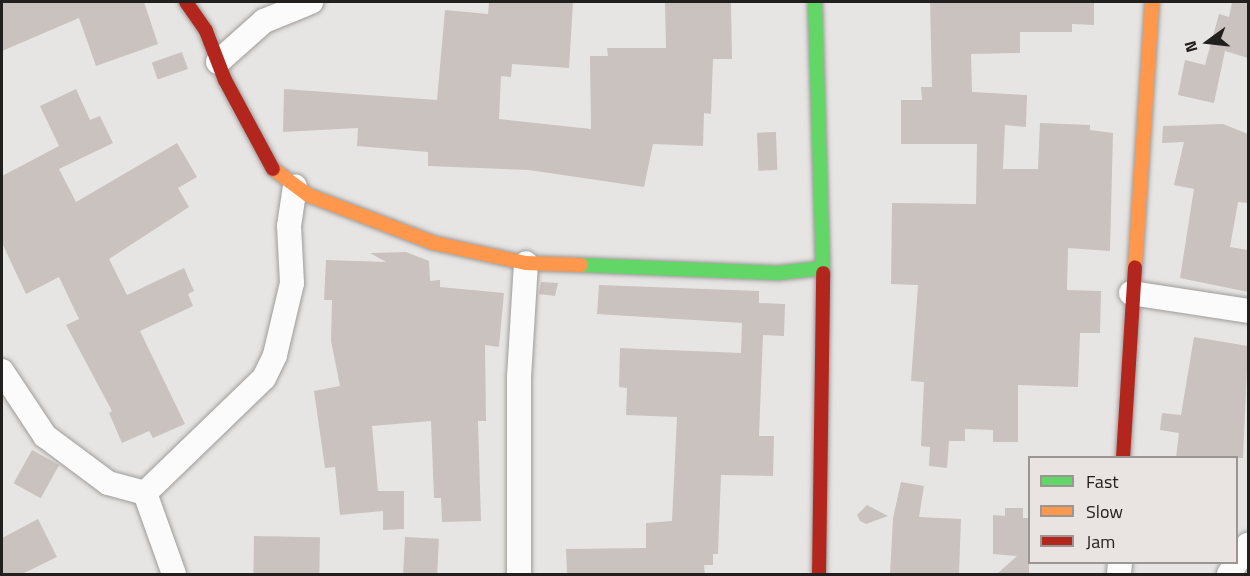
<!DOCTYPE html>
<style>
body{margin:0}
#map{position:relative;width:1250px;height:576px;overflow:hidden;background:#e7e5e3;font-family:"Titillium Web",sans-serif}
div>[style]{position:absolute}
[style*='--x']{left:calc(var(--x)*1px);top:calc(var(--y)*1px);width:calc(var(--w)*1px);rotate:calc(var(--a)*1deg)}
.building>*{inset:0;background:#cac2be;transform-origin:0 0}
.roads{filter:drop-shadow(0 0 2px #9e9c9a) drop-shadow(0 0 2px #9e9c9a)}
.street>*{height:24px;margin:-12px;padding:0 12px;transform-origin:12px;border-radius:12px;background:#fbfbfb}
.fast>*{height:14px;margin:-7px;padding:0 7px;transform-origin:7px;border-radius:7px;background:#63d668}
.slow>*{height:14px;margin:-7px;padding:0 7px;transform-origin:7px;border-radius:7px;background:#ff974d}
.jam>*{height:14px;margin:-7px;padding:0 7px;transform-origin:7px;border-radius:7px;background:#b3261e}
span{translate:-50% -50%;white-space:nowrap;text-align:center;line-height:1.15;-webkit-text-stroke:4.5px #e9e4e1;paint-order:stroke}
.frame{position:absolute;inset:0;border:3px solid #22201f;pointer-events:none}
.legend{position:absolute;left:1028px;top:456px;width:210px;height:108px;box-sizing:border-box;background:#e9e4e1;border:2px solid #999693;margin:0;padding:8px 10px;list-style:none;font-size:18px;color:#22201f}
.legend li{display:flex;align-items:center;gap:12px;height:30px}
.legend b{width:30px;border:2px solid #999693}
.north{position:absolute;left:1178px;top:12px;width:60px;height:60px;-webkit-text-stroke:4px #e9e4e1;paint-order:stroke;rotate:255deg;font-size:16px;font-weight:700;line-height:24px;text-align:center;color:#22201f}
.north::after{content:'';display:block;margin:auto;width:21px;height:27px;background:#22201f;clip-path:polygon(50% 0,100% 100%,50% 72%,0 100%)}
</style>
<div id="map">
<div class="building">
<i style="clip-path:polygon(2px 2px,144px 2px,158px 44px,96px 66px,79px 18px,2px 51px)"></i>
<i style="clip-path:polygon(489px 2px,573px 3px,569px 68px,512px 64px,511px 77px,501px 76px,499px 119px,591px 129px,590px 56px,608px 56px,607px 48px,666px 48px,665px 2px,731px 2px,732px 59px,713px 59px,711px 114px,704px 113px,703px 146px,653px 144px,644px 187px,529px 170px,428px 166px,428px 152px,357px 146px,358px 128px,283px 132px,284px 89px,437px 100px,445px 10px,488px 14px)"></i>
<i style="clip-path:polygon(930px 2px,1094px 2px,1094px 25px,1072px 24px,1072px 32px,1020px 32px,1020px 53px,971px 54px,972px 92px,1027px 95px,1026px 127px,1005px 125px,1003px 169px,1038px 169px,1040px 123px,1090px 125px,1090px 130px,1113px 133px,1110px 251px,1068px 248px,1067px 290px,1101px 291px,1100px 333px,1080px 333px,1078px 387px,1018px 385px,1018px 442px,993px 442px,993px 430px,965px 429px,965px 441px,949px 441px,947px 468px,929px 466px,930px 447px,921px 446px,924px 382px,911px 381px,918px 285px,891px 284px,892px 203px,976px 204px,977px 144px,901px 144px,901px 100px,922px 100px,921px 87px,932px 87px)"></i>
<i style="clip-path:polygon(1232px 2px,1248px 2px,1248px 58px,1225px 51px,1214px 103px,1178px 95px,1185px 60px,1205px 65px,1219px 14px,1229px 17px)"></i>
<i style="left:182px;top:52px;width:18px;height:32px;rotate:71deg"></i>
<i style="clip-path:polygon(76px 89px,90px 120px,100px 116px,113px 143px,59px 169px,76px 202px,177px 143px,197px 177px,178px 188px,189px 207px,109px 259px,127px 295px,184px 268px,194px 291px,188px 294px,193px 306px,140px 331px,185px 424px,153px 438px,149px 431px,122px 443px,109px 413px,112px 411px,66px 325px,79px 319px,59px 277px,26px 294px,2px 243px,2px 176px,59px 146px,40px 106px)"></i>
<i style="clip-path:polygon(1223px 124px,1248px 134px,1248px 203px,1238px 202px,1230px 247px,1248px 250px,1248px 292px,1180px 278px,1194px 189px,1174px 185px,1184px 142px,1162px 143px,1163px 126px)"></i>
<i style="left:776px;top:132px;width:38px;height:19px;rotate:88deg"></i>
<i style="clip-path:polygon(406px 252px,429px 261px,430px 281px,440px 280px,440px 287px,504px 293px,499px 347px,485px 345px,486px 421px,478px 421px,481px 521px,442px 522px,441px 498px,434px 498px,431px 421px,372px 426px,378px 491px,404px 491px,404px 529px,383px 530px,383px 511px,340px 515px,335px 467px,325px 468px,314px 391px,340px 386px,331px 341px,332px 300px,324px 300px,326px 260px,386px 262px,370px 253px)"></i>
<i style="clip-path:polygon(541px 282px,558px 283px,555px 296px,539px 294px)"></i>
<i style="clip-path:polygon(599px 285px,759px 291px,759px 303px,785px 304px,784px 336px,763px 335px,759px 436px,774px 436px,773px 476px,721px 475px,718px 554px,713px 554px,713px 565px,704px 565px,705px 574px,567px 574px,566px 549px,646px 548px,646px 523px,672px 521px,677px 417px,626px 415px,627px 388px,619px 387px,620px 348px,741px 353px,742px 323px,597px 314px)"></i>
<i style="clip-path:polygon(1194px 337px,1248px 346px,1243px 458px,1176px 458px,1179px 433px,1160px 430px,1162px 413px,1181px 415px)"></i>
<i style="left:32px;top:450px;width:31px;height:38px;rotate:29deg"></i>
<i style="clip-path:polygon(901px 482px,924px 486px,919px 517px,961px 519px,959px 574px,890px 574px,893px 518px)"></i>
<i style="clip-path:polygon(867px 505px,888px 516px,866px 524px,860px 521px,857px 515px)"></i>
<i style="clip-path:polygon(1005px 508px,1023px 508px,1023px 518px,1029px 518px,1029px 574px,997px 574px,1017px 556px,993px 554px,993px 515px,1005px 516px)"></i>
<i style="clip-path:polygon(38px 519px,57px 557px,22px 574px,2px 574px,2px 538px)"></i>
<i style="left:254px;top:536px;width:66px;height:38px;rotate:1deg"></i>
<i style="left:405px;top:537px;width:34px;height:37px;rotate:3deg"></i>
</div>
<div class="roads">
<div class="street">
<i style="--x:218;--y:62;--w:62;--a:-41.7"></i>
<i style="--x:264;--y:21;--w:51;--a:-22"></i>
<i style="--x:1131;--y:293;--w:118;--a:8.7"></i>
<i style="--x:2;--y:371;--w:78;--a:56.5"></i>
<i style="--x:45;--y:436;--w:79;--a:36.7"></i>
<i style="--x:108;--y:483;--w:38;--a:15"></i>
<i style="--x:145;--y:493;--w:165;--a:-44"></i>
<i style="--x:264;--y:378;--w:25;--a:-64"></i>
<i style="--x:275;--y:355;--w:74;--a:-76.7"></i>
<i style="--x:292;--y:283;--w:57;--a:-93"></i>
<i style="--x:289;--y:226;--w:40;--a:-81.5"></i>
<i style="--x:145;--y:493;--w:86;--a:70.3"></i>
<i style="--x:519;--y:574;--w:197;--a:-90"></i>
<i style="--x:519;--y:377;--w:114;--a:-86.5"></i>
<i style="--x:1119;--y:574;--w:12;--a:-85"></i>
<i style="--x:1229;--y:574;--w:35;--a:-57"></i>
</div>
<div class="fast">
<i style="--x:815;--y:2;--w:271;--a:88.3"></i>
<i style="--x:581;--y:265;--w:197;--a:2.3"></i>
<i style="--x:778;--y:273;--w:45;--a:-6.3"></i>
</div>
<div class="slow">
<i style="--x:273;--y:169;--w:44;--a:36.6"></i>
<i style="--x:308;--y:195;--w:135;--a:20.9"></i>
<i style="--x:434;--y:243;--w:94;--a:12.3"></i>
<i style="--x:526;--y:263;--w:55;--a:2.1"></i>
<i style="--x:1135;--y:267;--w:266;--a:-86.3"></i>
</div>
<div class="jam">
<i style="--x:186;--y:2;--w:35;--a:55"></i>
<i style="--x:206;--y:31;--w:53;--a:68.8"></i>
<i style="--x:225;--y:80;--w:101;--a:61.7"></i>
<i style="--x:1123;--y:458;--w:191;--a:-86.4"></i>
<i style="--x:819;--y:574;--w:301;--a:-89.2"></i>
</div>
</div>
<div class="frame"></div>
<ul class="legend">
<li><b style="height:8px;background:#63d668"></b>Fast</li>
<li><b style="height:8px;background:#ff974d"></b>Slow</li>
<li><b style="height:8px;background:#b3261e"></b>Jam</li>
</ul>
<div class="north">N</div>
</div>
